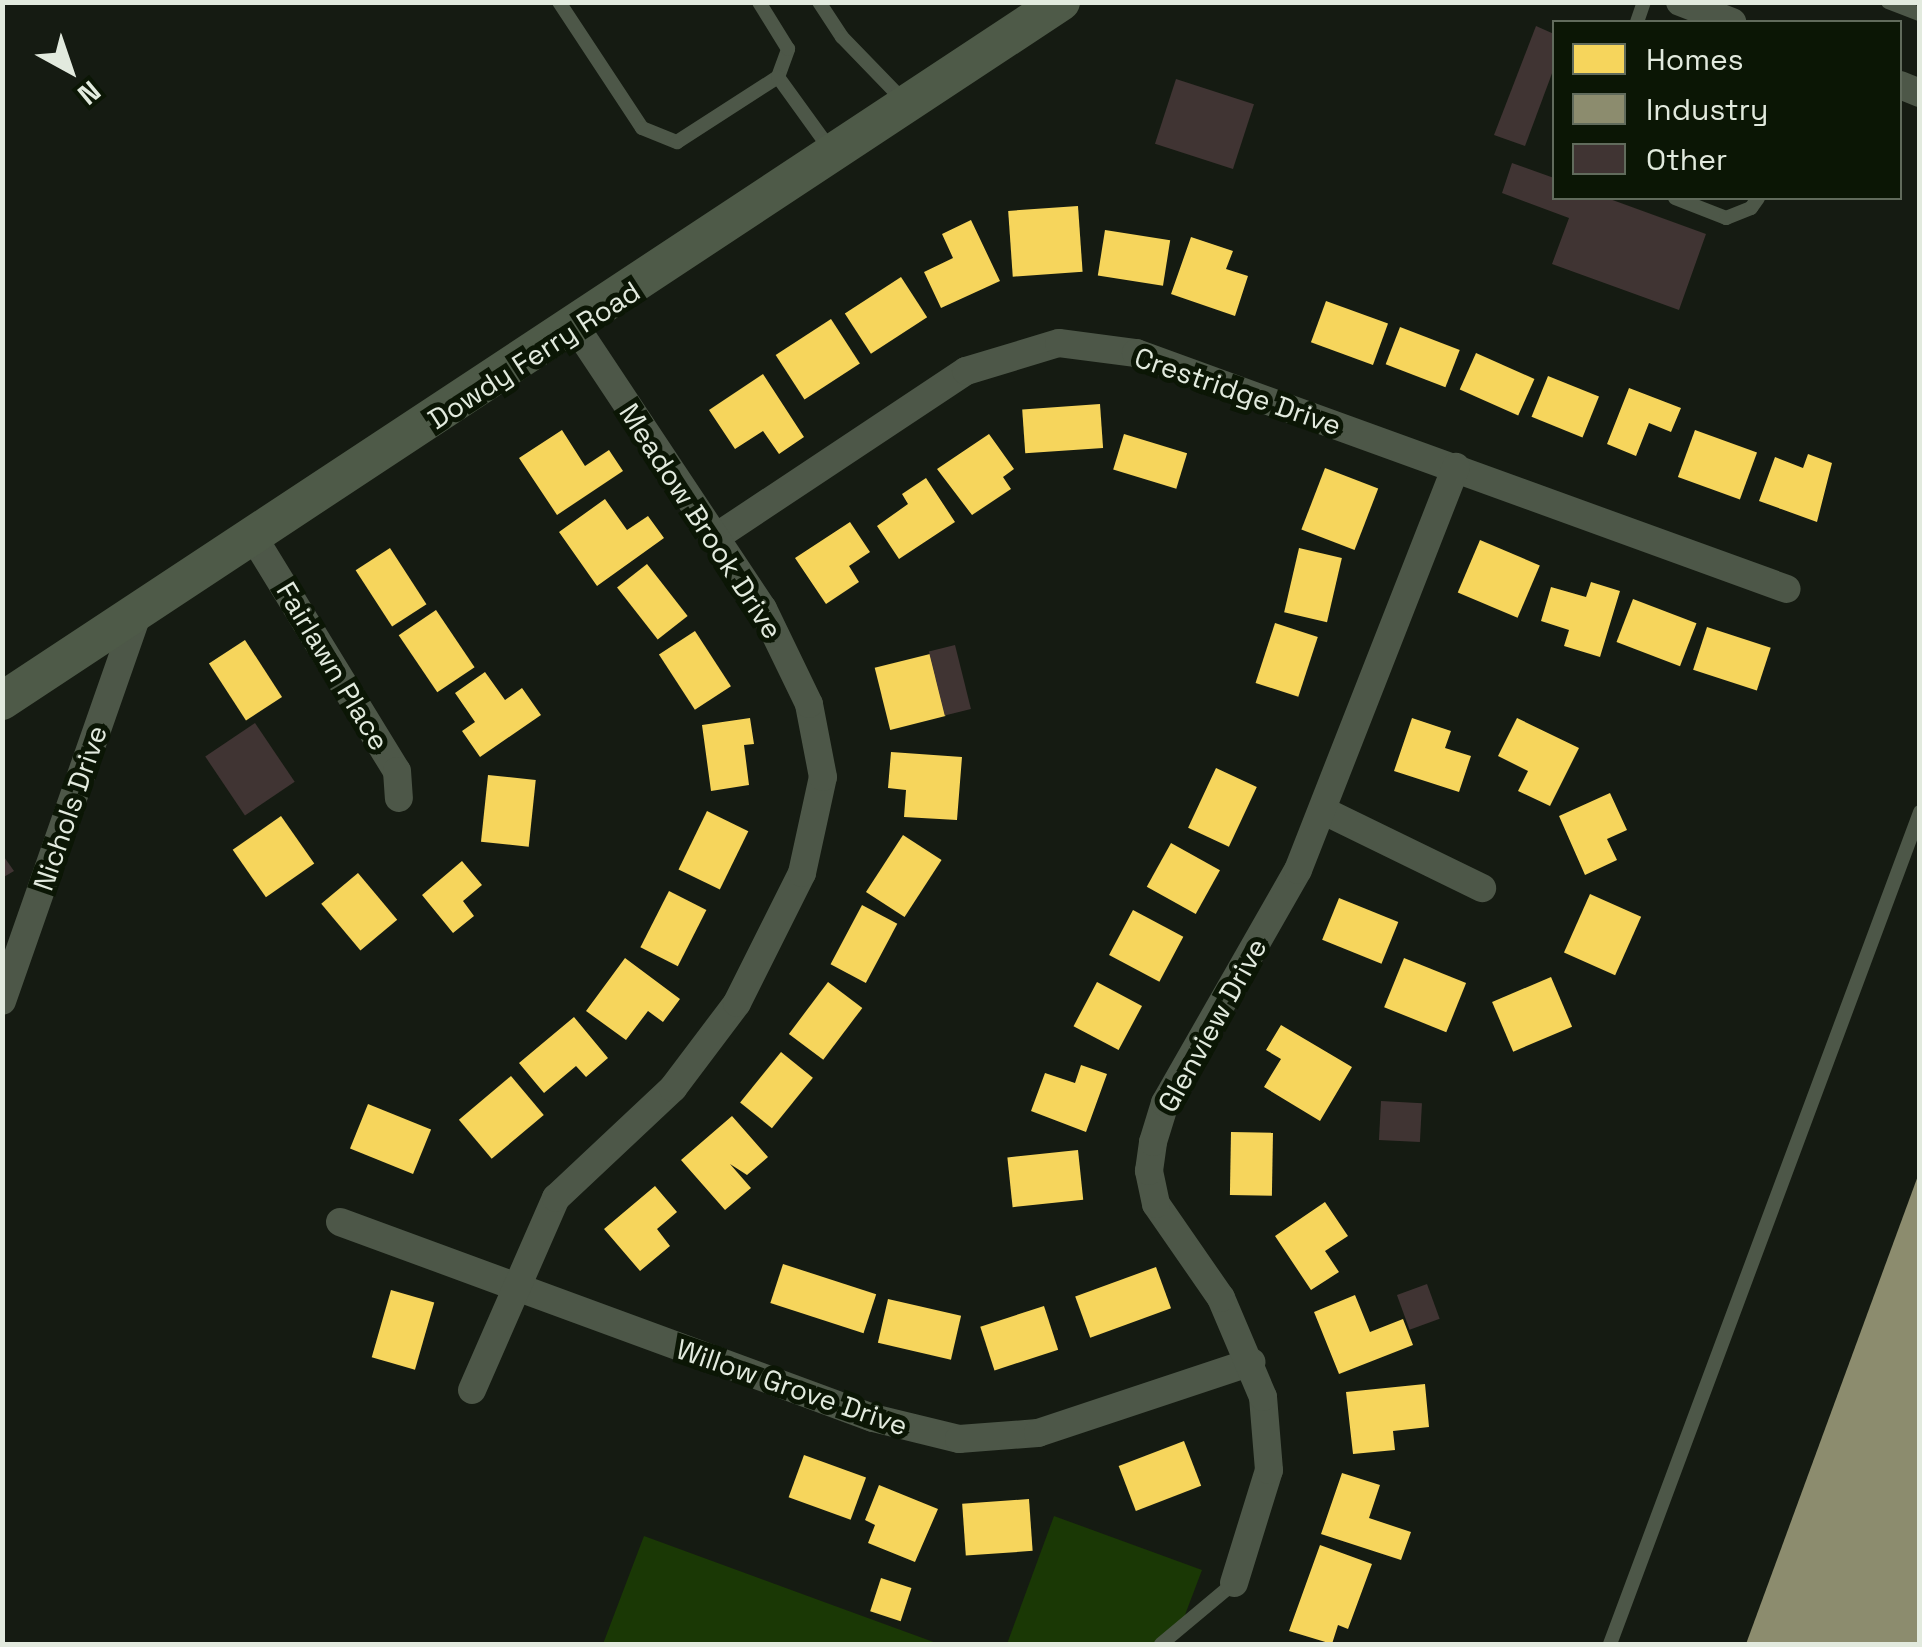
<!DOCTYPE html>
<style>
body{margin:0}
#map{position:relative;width:1922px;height:1647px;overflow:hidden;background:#151b12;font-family:"Space Grotesk",sans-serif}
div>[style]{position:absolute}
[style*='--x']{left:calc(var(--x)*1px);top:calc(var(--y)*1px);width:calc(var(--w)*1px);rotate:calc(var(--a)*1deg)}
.green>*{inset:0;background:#1a3805}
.homes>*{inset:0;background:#f6d55c;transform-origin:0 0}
.industry>*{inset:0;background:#8c8c6e}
.building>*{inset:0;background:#403433;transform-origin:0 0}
.lane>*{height:14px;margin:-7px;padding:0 7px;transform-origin:7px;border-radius:7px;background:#4d5748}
.street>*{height:28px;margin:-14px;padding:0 14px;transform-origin:14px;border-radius:14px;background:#4d5748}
.secondary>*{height:38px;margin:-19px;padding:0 19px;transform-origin:19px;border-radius:19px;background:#4e5a48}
span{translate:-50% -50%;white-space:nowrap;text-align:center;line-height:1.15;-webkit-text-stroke:10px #0b1605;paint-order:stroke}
.street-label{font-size:28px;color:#e2eade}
.frame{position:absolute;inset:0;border:5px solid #e2eade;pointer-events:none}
.legend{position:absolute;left:1552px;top:20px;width:350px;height:180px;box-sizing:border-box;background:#0b1605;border:2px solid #616b5c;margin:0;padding:12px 18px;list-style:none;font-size:30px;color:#e2eade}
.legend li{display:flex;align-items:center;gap:20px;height:50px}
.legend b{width:50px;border:2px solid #616b5c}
.north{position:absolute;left:20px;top:20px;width:100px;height:100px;-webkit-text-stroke:8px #0b1605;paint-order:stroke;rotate:140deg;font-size:28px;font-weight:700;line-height:40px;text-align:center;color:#e2eade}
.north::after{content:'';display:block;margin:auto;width:35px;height:45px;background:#e2eade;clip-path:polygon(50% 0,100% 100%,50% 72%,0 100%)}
</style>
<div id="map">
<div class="green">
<i style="clip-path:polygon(1054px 1516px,1202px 1570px,1174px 1644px,1007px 1644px)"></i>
<i style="clip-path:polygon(644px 1536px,824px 1602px,939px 1644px,603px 1644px)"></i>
</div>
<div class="homes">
<i style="left:1078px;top:206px;width:66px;height:70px;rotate:86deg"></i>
<i style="clip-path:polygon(971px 220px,1000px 281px,941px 308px,924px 272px,953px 258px,942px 234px)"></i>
<i style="left:1105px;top:230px;width:66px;height:46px;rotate:9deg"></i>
<i style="clip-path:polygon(1191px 237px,1233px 251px,1226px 269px,1248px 276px,1235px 316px,1171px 294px)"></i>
<i style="left:901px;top:277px;width:48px;height:67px;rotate:57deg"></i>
<i style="left:1326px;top:301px;width:66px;height:44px;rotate:20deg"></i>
<i style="left:831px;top:319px;width:53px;height:66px;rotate:57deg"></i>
<i style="left:1400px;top:327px;width:64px;height:40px;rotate:21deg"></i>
<i style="left:1476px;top:353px;width:64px;height:40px;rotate:24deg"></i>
<i style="clip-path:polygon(763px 374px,804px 437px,779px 454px,763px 431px,735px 449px,709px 410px)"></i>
<i style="left:1548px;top:376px;width:55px;height:44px;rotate:22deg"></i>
<i style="clip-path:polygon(1629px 388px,1681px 408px,1671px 432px,1649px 423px,1636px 456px,1607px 444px)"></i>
<i style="left:1100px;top:404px;width:44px;height:78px;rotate:86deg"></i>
<i style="clip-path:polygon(562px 430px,585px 466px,609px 450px,623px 471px,557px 515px,519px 458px)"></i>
<i style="left:1695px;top:430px;width:66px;height:50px;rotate:20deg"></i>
<i style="clip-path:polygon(989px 434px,1014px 469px,1003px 477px,1011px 489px,972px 515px,937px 469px)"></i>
<i style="left:1124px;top:434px;width:66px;height:37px;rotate:17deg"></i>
<i style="clip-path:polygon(1808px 454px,1832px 463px,1817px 522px,1759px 501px,1775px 457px,1803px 468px)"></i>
<i style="left:1325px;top:468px;width:57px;height:66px;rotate:21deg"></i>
<i style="clip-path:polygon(926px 478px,955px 522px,899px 559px,877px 526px,908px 504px,902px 494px)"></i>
<i style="clip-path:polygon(605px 499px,627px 530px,648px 516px,664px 538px,597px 586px,559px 532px)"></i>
<i style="clip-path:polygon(850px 522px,870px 552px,849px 566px,859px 582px,826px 604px,795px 558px)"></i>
<i style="left:1480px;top:540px;width:65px;height:57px;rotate:23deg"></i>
<i style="left:390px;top:548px;width:67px;height:41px;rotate:57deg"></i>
<i style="left:1299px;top:548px;width:44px;height:66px;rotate:13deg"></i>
<i style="left:647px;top:564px;width:66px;height:38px;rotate:52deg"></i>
<i style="clip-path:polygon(1591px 582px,1620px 591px,1600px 657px,1564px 646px,1569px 630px,1541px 621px,1551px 587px,1586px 597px)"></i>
<i style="left:1633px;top:599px;width:68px;height:46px;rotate:21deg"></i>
<i style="left:436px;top:610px;width:69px;height:45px;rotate:56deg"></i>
<i style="left:1275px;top:623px;width:45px;height:63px;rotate:18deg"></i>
<i style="left:1707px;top:627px;width:67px;height:45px;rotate:18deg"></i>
<i style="left:695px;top:631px;width:66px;height:43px;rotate:57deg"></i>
<i style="left:245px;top:640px;width:68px;height:43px;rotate:57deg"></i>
<i style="left:930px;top:654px;width:64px;height:57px;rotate:76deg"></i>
<i style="clip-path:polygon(485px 672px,505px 700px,522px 688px,541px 715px,480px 757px,462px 731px,475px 722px,455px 693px)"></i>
<i style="clip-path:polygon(750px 718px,754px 744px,744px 745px,749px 785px,711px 791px,702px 725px)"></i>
<i style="clip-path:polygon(1412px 718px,1451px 731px,1445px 748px,1471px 756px,1459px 792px,1394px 771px)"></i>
<i style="clip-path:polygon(1517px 718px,1579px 748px,1550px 806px,1518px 791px,1528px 771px,1498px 756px)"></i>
<i style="clip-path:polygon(891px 752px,962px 757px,957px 820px,904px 817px,906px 790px,888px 788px)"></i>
<i style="left:1216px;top:768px;width:45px;height:66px;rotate:25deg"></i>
<i style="left:488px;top:775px;width:48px;height:67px;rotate:6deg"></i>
<i style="clip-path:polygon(1610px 793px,1627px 830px,1607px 839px,1617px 860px,1585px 875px,1559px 816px)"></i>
<i style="left:707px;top:811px;width:46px;height:65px;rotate:26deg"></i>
<i style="left:281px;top:816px;width:58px;height:59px;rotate:55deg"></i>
<i style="left:903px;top:835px;width:46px;height:68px;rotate:33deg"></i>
<i style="left:1171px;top:843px;width:56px;height:50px;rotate:29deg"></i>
<i style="clip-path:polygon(462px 861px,482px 885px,463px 901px,474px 916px,453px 933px,422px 895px)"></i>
<i style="left:358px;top:873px;width:61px;height:48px;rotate:50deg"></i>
<i style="left:669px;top:891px;width:42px;height:63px;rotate:27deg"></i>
<i style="left:1590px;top:894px;width:56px;height:64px;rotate:24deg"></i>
<i style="left:1339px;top:898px;width:64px;height:45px;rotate:22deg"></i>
<i style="left:862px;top:905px;width:40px;height:67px;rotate:28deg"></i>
<i style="left:1133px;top:910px;width:57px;height:51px;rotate:28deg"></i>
<i style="clip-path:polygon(625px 958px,680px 999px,663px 1022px,648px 1011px,626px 1040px,586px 1011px)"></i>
<i style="left:1404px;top:958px;width:67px;height:53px;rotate:22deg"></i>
<i style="left:1551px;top:977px;width:54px;height:64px;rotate:67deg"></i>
<i style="left:828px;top:982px;width:43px;height:65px;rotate:37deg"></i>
<i style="left:1097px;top:982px;width:51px;height:50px;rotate:28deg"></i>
<i style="clip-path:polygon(574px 1017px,608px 1058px,586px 1077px,576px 1066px,544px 1093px,519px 1063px)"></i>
<i style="clip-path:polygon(1281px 1025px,1352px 1067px,1320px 1121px,1264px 1087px,1281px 1059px,1266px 1050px)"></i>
<i style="left:781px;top:1052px;width:41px;height:65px;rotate:39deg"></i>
<i style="clip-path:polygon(1081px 1065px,1107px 1074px,1086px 1132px,1031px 1111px,1045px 1073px,1075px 1083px)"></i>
<i style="left:511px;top:1076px;width:51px;height:68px;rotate:50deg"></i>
<i style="left:368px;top:1104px;width:68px;height:48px;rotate:22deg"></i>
<i style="clip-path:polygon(732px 1116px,768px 1157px,747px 1175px,730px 1164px,751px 1188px,725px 1210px,681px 1160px)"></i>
<i style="left:1231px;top:1132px;width:42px;height:63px;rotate:1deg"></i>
<i style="left:1078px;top:1150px;width:50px;height:71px;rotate:84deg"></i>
<i style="clip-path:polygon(655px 1186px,677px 1212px,657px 1229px,670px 1246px,640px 1271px,604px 1229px)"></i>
<i style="clip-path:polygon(1325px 1202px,1348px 1236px,1325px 1251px,1339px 1272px,1311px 1290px,1275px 1236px)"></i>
<i style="left:783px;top:1264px;width:98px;height:41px;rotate:18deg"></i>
<i style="left:1156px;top:1267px;width:44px;height:86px;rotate:70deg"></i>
<i style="left:391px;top:1290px;width:45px;height:70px;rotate:16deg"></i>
<i style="clip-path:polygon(1355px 1295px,1370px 1332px,1403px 1319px,1413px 1345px,1339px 1374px,1314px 1312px)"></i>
<i style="left:888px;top:1299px;width:75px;height:45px;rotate:13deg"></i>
<i style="left:1044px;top:1306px;width:46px;height:67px;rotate:72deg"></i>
<i style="clip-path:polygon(1425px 1384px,1429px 1427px,1393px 1431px,1395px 1450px,1353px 1454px,1346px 1392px)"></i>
<i style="left:1184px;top:1441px;width:48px;height:70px;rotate:69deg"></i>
<i style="left:804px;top:1455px;width:66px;height:45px;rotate:20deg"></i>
<i style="clip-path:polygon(1342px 1473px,1380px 1485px,1369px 1518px,1411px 1532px,1401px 1560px,1321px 1534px)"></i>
<i style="clip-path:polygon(879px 1485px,938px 1509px,915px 1562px,868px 1543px,875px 1525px,865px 1520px)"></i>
<i style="left:1029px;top:1499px;width:52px;height:67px;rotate:86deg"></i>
<i style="clip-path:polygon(1320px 1545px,1372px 1564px,1348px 1629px,1338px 1625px,1332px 1644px,1289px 1631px)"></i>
<i style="left:881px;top:1578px;width:32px;height:35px;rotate:18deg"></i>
</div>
<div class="industry">
<i style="clip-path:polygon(1919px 1173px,1920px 1644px,1746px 1644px)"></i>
</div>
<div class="building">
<i style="clip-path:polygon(1536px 26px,1554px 34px,1554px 68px,1525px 146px,1494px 135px)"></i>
<i style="left:1176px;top:79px;width:82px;height:68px;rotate:18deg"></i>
<i style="clip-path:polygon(1512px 163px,1554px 178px,1554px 198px,1607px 198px,1706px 234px,1679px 310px,1552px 264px,1569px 218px,1502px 193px)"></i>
<i style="left:955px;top:645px;width:66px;height:27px;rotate:76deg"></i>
<i style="left:255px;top:723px;width:71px;height:60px;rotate:56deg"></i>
<i style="clip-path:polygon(2px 854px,14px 871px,2px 878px)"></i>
<i style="left:1381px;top:1101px;width:41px;height:39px;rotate:3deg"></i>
<i style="left:1427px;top:1284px;width:37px;height:32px;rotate:70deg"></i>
</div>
<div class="lane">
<i style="--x:559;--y:2;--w:151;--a:56.6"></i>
<i style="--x:642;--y:128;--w:38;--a:22"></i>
<i style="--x:677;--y:142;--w:120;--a:-32.8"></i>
<i style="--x:778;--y:77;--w:30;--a:-70"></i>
<i style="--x:788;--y:49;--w:55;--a:-121.7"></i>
<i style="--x:819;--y:2;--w:42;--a:56.7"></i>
<i style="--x:842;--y:37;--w:92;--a:45.9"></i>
<i style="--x:1888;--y:2;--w:34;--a:21"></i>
<i style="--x:1637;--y:22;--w:21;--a:-71"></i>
<i style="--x:778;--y:77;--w:89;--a:54.2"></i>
<i style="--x:1675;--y:198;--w:55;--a:21.4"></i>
<i style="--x:1726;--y:218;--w:27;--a:-22"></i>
<i style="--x:1751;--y:208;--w:12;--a:-55"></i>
<i style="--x:1161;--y:1644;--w:95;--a:-39.9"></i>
<i style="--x:1610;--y:1644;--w:888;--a:-69.56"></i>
</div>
<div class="street">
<i style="--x:1680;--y:2;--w:56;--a:21"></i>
<i style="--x:1900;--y:85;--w:22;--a:22"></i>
<i style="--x:716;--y:537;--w:300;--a:-33.6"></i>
<i style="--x:966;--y:371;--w:97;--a:-16.8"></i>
<i style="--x:1059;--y:343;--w:78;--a:7.4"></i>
<i style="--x:1136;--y:353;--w:692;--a:19.93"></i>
<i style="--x:254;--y:538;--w:273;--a:58.5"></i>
<i style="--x:397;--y:771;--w:27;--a:86"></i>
<i style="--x:1324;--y:811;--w:176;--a:26"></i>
<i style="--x:2;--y:1001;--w:409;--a:-70.7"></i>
<i style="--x:340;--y:1222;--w:568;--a:20.19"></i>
<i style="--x:873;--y:1418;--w:89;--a:13.7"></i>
<i style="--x:959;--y:1439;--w:79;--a:-4.3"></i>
<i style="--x:1038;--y:1433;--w:225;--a:-18.4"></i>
<i style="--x:472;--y:1390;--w:210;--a:-66.4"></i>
<i style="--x:556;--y:1198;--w:161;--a:-43.2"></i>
<i style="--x:673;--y:1088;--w:106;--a:-53"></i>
<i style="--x:737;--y:1003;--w:145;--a:-63.4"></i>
<i style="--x:802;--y:873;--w:98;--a:-77.7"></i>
<i style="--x:823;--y:777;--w:74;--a:-100.9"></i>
<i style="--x:809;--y:704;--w:106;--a:-115.8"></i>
<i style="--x:763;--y:609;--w:338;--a:-123.6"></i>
<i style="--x:1234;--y:1583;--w:118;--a:-72.8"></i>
<i style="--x:1269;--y:1470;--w:73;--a:-94.7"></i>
<i style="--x:1263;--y:1397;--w:108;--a:-113"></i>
<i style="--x:1221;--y:1298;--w:114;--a:-124.7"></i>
<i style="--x:1156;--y:1204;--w:34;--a:-102"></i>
<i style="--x:1149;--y:1171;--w:29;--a:-82"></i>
<i style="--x:1153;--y:1142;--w:41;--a:-72.9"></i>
<i style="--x:1165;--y:1103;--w:268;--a:-60.3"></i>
<i style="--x:1298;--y:870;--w:433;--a:-68.6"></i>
</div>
<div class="secondary">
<i style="--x:2;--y:701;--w:1269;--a:-33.43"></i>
</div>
<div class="street-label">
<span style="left:534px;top:355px;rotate:-33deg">Dowdy Ferry Road</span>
<span style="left:1238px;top:391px;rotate:19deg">Crestridge Drive</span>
<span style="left:701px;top:521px;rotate:57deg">Meadow Brook Drive</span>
<span style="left:333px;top:666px;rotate:59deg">Fairlawn Place</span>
<span style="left:70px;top:808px;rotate:-71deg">Nichols Drive</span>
<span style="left:1212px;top:1025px;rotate:-61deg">Glenview Drive</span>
<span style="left:792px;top:1387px;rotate:19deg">Willow Grove Drive</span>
</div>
<div class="frame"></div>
<ul class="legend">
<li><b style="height:28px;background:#f6d55c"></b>Homes</li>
<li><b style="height:28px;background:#8c8c6e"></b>Industry</li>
<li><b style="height:28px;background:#403433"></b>Other</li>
</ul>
<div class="north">N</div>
</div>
